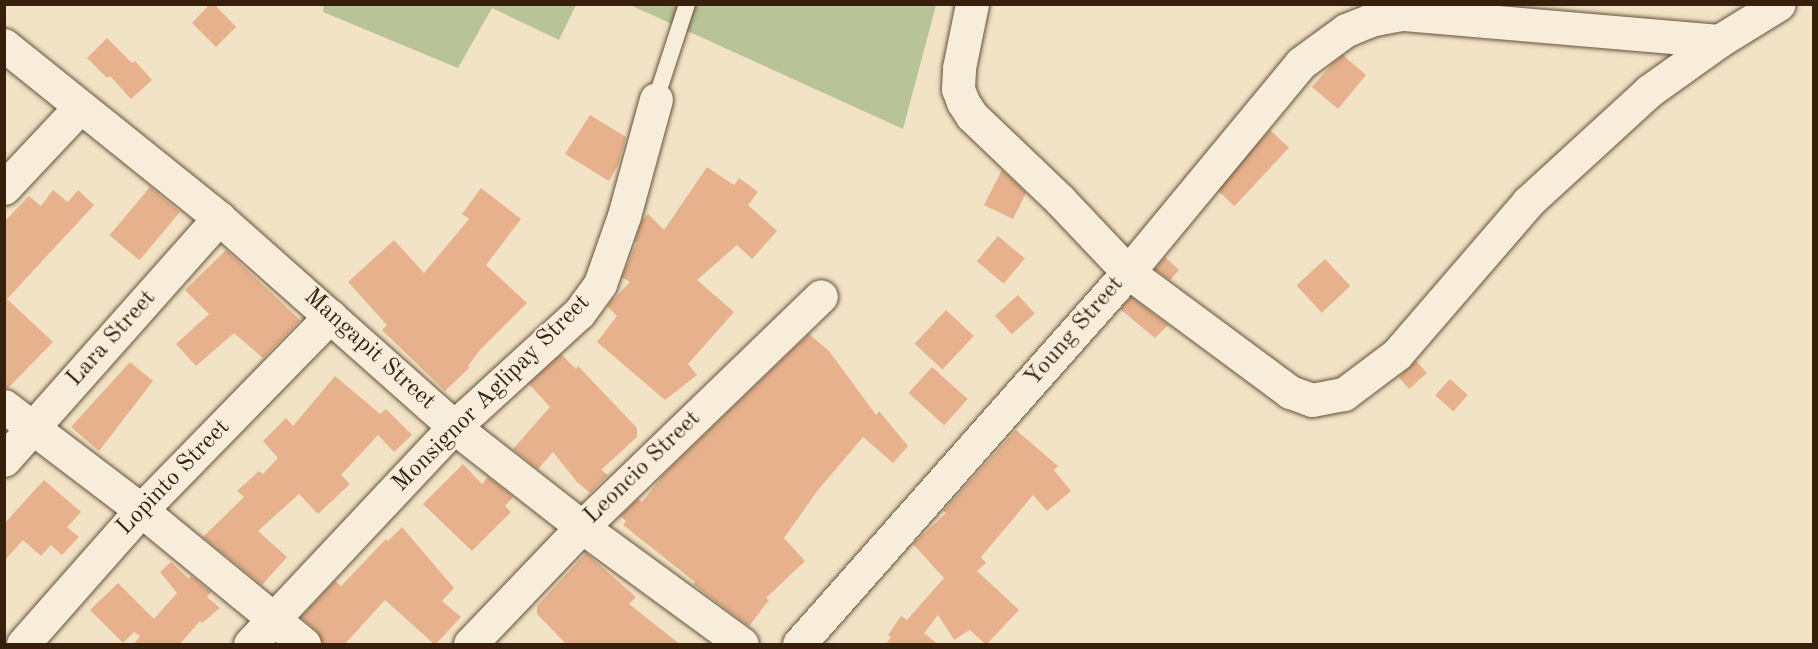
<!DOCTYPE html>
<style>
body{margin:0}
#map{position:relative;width:1818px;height:649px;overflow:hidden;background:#f3e3c6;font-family:"Old Standard TT",serif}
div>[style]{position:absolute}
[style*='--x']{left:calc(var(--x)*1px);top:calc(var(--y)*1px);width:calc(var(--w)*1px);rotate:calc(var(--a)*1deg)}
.green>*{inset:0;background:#b8c497}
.building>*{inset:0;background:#e6b18c;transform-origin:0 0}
.roads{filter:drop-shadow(0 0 2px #65513a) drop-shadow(0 0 2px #65513a)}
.service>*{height:16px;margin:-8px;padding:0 8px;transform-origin:8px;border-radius:8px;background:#f7edda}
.minor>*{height:33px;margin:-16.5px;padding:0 16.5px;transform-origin:16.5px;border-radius:16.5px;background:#f7edda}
span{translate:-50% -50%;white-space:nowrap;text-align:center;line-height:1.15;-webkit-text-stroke:4.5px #f7edda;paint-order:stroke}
.street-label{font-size:24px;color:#36200c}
.frame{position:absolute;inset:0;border:6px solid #36200c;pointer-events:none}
</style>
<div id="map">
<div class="green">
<i style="clip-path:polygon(324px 4px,576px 4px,576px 5px,559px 40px,492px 8px,458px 68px,323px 12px)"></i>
<i style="clip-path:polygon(630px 5px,936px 5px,903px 129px)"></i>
</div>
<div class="building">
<i style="clip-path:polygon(210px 4px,214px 4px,236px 27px,216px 47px,192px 23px)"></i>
<i style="clip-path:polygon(107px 38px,132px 63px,135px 61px,152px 80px,131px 99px,110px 76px,107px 78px,87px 58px)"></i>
<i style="clip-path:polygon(1343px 55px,1366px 75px,1338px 109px,1312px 87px,1332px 64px)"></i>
<i style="clip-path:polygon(590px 115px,626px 137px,618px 165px,609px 181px,565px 154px)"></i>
<i style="left:1270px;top:130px;width:26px;height:80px;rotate:43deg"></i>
<i style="clip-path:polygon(707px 167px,734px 185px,739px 178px,758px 192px,748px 205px,777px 231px,752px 259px,737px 245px,697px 280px,734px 312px,688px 364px,697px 375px,665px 400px,597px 342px,617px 316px,607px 306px,630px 282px,622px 277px,637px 242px,635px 241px,642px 220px,648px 214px,664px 230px)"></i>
<i style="clip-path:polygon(1002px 170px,1026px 193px,1013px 219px,984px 205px)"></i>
<i style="left:150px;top:187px;width:39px;height:63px;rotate:40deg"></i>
<i style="clip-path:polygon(481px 188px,521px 219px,486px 265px,527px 303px,480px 350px,468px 366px,470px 367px,445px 391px,382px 330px,387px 325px,348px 282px,394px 240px,424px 273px,469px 219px,462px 214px)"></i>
<i style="clip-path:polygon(53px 190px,68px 202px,78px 190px,94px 205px,7px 299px,53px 342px,8px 388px,4px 388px,4px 222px,29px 196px,41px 206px)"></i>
<i style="left:998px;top:236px;width:35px;height:33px;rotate:40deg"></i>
<i style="clip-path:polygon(226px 250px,300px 320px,263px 358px,234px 333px,196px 366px,176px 344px,209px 314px,185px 290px)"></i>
<i style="clip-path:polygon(1165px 257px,1179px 270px,1170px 280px,1155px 269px)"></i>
<i style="left:1325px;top:259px;width:37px;height:39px;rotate:47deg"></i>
<i style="left:1018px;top:295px;width:25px;height:31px;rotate:48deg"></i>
<i style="clip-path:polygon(1131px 297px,1168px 325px,1155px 338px,1120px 309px)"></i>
<i style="left:946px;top:310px;width:38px;height:46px;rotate:43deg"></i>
<i style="clip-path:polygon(809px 334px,829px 351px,876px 415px,879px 411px,908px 446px,893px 463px,863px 437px,818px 490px,784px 538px,805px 561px,766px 598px,769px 600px,749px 626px,693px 584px,695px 582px,623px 525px,626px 521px,620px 516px,638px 499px,642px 502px,665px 473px)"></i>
<i style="clip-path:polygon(561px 354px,576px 369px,578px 366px,637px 428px,637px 437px,601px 470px,608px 475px,590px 493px,577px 482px,553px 452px,538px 469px,513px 449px,550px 407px,529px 384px)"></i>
<i style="left:1416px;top:361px;width:16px;height:24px;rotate:47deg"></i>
<i style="clip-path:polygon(130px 362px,153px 381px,99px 451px,71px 427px)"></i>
<i style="left:932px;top:367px;width:48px;height:35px;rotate:42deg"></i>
<i style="clip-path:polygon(335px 376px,380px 414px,386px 409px,412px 435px,394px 452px,378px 435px,341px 475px,350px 484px,318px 514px,299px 494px,258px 531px,287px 557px,262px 585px,203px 537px,244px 497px,237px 491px,259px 471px,263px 474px,278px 458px,263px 441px,286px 418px,293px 426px)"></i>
<i style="left:1450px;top:379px;width:24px;height:22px;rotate:42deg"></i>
<i style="clip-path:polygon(1016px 430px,1058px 466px,1054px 470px,1071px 491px,1047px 511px,1033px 495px,981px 557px,986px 563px,977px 571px,1019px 610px,986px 645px,970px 630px,954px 640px,938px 615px,924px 633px,939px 645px,885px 645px,891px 637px,888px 635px,901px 616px,907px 620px,944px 578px,913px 544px,946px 513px,943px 511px)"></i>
<i style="clip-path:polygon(463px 464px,482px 484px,488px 477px,513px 497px,505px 506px,511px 512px,472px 551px,423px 504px)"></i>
<i style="clip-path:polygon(44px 480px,81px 512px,67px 527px,79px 537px,62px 555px,51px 545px,41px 556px,23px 540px,4px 561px,4px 524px)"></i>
<i style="clip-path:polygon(402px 527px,454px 588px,442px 601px,461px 617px,435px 645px,385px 600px,344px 645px,323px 645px,316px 630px,301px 617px,335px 581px,341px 586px,386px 539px,388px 541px)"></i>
<i style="clip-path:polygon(586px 553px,636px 597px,629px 604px,681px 645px,567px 645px,537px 614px,537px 606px)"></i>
<i style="clip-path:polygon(171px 562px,189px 579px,191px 576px,211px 592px,207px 597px,220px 608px,202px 623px,200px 621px,179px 645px,133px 645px,140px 636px,134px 632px,123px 643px,90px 610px,118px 583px,154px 619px,177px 593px,160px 572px)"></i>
</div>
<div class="roads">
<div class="service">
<i style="--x:656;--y:99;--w:100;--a:-71.9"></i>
</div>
<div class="minor">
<i style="--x:1719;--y:41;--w:319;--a:-175.1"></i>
<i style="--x:1401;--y:14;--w:31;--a:169"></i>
<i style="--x:1371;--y:20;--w:27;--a:158"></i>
<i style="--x:1346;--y:30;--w:56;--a:143.7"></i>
<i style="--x:1301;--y:63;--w:271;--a:129.6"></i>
<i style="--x:1128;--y:272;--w:202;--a:36.5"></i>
<i style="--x:1290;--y:392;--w:23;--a:20"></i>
<i style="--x:1312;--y:400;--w:33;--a:-11"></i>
<i style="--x:1344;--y:394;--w:66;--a:-37"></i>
<i style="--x:1397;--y:354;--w:201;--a:-49.2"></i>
<i style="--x:1528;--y:202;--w:164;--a:-42.5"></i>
<i style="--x:1649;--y:91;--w:86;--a:-35.5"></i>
<i style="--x:1719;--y:41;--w:70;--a:-31.7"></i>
<i style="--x:4;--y:45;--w:276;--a:38.8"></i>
<i style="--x:219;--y:218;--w:314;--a:41.6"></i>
<i style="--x:454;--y:427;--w:162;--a:38"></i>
<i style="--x:582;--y:527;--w:198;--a:36.2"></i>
<i style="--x:4;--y:188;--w:111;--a:-46.8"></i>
<i style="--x:4;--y:406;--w:172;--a:37.2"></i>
<i style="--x:141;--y:510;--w:211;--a:39.4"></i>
<i style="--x:4;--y:460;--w:324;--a:-48.4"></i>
<i style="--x:23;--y:644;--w:179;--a:-48.6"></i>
<i style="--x:141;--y:510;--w:271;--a:-45.7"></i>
<i style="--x:250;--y:644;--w:298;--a:-46.8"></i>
<i style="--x:454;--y:427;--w:169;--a:-42.4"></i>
<i style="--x:579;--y:313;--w:36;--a:-54"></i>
<i style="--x:600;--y:284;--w:72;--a:-70.6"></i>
<i style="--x:624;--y:216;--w:121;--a:-74.7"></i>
<i style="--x:470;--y:644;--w:162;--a:-46.3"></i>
<i style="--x:582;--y:527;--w:332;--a:-44"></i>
<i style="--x:799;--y:644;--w:497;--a:-48.5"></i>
<i style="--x:1128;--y:272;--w:99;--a:-133.4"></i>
<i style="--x:1060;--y:200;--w:122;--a:-136.3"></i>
<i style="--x:972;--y:116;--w:17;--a:-123"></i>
<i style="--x:963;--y:102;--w:14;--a:-111"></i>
<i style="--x:958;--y:89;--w:21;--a:-87"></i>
<i style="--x:959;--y:68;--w:65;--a:-78.5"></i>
</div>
</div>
<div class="street-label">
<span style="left:1075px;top:332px;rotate:-49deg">Young Street</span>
<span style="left:112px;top:339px;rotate:-48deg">Lara Street</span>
<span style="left:369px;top:350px;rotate:42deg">Mangapit Street</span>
<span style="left:492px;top:394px;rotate:-45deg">Monsignor Aglipay Street</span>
<span style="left:643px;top:468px;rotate:-44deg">Leoncio Street</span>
<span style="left:174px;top:478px;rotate:-46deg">Lopinto Street</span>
</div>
<div class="frame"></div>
</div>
